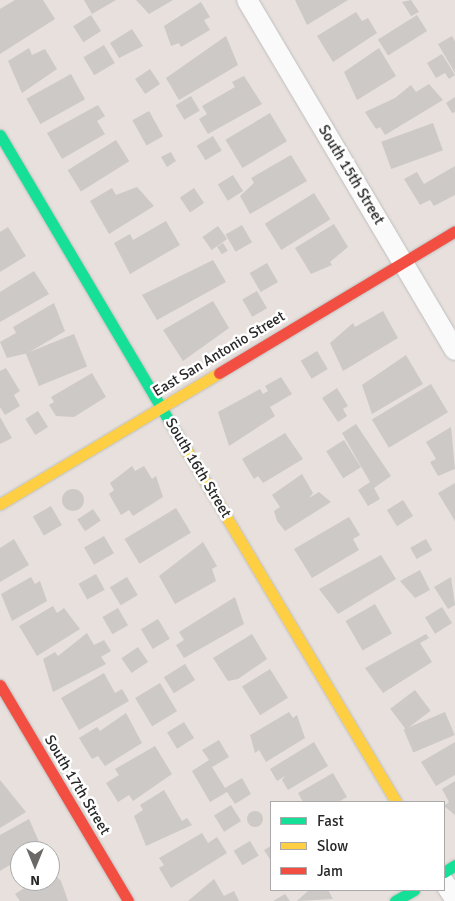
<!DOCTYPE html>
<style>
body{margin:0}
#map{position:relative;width:455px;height:901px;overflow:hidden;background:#e7e0dc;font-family:Signika,sans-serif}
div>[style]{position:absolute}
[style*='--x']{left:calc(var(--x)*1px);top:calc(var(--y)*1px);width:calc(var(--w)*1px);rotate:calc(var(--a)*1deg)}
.building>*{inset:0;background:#cdc9c6;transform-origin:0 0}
.round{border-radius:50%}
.roads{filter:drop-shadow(0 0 1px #bfbebf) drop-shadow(0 0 1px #bfbebf)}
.street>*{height:20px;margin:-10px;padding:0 10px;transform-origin:10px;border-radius:10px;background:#fbfafa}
.fast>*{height:11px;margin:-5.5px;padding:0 5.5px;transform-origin:5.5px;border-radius:5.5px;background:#16e098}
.slow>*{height:11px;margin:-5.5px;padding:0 5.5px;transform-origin:5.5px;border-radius:5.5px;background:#ffcf43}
.jam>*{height:11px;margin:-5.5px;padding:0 5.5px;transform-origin:5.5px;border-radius:5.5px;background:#f24e42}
span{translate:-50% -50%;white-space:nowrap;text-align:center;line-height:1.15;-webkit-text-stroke:5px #fff;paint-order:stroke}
.street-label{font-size:15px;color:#282828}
.legend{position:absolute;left:270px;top:801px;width:175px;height:90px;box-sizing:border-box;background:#fff;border:1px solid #a9a9a9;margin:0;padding:6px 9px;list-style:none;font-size:15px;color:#282828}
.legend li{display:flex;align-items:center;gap:10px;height:25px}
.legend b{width:25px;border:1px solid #a9a9a9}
.north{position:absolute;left:10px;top:841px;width:50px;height:50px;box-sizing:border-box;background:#fff;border:1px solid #a9a9a9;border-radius:50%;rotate:180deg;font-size:14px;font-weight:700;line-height:20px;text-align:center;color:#282828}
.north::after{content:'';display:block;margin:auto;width:18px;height:22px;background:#6b6867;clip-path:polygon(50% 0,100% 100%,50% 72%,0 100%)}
</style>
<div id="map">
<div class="building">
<i style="clip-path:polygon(15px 0,43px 0,55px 19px,0 54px,0 9px)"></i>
<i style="clip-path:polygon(84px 0,116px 0,92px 14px)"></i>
<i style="clip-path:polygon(136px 0,173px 0,149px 14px)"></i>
<i style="clip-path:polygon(295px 0,348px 0,307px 25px)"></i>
<i style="clip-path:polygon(411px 0,419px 12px,411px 16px,402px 2px)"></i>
<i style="clip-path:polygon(201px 2px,210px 17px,204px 20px,210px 30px,181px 47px,179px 43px,171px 46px,164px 26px)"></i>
<i style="clip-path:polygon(356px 12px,362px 21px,368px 18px,377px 33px,333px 62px,317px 36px)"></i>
<i style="left:91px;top:15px;width:19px;height:21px;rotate:58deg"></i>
<i style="left:417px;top:15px;width:19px;height:46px;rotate:58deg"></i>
<i style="clip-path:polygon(132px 29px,143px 46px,119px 58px,110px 43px)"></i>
<i style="clip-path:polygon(226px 36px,238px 65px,179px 100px,166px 78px)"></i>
<i style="clip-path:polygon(452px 36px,455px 41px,455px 73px,438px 44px)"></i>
<i style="left:104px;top:45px;width:21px;height:24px;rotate:59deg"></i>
<i style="clip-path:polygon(29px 48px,32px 55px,45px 49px,57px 69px,22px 93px,8px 61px)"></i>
<i style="clip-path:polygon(379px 48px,396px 76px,357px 100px,344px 72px)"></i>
<i style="clip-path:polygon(442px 54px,455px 75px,449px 79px,445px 73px,436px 78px,427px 63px)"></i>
<i style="left:150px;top:69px;width:18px;height:18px;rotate:56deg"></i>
<i style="left:71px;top:74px;width:29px;height:51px;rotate:61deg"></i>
<i style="clip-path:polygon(244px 76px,262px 104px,208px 134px,199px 119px,207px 114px,202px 106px,235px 87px,232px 82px)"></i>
<i style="clip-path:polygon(429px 84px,443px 100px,385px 135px,380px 127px,376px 129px,365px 112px,395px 98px,411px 85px,416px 92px)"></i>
<i style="left:191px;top:96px;width:17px;height:18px;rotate:59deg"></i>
<i style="clip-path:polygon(455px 97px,455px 112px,452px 113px,446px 103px)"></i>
<i style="clip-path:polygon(98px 105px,105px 116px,97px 121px,105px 134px,62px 159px,47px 133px)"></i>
<i style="left:149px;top:111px;width:29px;height:19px;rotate:61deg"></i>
<i style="left:270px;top:113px;width:33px;height:52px;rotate:59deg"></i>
<i style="left:433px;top:123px;width:29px;height:55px;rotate:70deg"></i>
<i style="left:213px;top:136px;width:17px;height:19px;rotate:59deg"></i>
<i style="left:116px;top:140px;width:25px;height:57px;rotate:58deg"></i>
<i style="clip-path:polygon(171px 152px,176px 161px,167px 167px,161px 157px)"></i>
<i style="clip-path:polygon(291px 155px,307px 181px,250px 214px,240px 196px,254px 183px,251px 178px)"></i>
<i style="clip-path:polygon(455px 166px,455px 195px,434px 206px,430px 200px,420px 205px,404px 179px,417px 172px,424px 184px)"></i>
<i style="left:233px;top:175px;width:19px;height:18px;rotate:58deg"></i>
<i style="clip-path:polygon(137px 187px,154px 206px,109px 234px,90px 201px,112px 188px,116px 195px)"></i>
<i style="left:194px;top:188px;width:18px;height:17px;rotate:56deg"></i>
<i style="left:314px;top:193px;width:31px;height:58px;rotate:58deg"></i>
<i style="clip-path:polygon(166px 221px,180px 245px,130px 274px,114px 243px,130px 234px,133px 240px)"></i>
<i style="clip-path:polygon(334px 224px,348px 247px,330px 262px,332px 265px,311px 274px,295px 248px)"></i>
<i style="left:242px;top:225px;width:20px;height:19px;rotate:60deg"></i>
<i style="left:218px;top:226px;width:16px;height:19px;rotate:55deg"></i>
<i style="clip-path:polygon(8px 227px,26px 256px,0 272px,0 232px)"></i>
<i style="left:223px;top:243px;width:9px;height:7px;rotate:58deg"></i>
<i style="clip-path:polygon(213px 260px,226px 282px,157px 320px,142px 295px)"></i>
<i style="left:267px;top:263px;width:22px;height:20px;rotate:60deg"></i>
<i style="clip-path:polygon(34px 271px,49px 294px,0 322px,0 292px)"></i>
<i style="left:257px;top:291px;width:20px;height:17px;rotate:60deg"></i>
<i style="clip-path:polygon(213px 301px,229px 328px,183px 361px,163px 330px)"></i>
<i style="clip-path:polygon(54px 303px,65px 331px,28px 353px,7px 358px,0 342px,16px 333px,13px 327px)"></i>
<i style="clip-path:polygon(383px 311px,398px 338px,343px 371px,330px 343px,353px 323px,355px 327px)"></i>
<i style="left:74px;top:334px;width:35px;height:52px;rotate:68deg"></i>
<i style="left:317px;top:351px;width:21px;height:19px;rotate:59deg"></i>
<i style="clip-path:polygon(406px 355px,423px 384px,372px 414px,362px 385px)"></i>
<i style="clip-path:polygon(6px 368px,20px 391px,14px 395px,20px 406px,5px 415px,0 407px,0 371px)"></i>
<i style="clip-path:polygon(92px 373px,106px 397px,74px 417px,56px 416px,49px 405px,54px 402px,51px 397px)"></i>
<i style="clip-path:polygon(281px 377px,292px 394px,270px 407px,275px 416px,229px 446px,218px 412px,260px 389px,263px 394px,268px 391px,265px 386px)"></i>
<i style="left:431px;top:384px;width:33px;height:69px;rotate:59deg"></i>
<i style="clip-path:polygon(337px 388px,348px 406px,343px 409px,347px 416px,338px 422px,322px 398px)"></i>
<i style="left:38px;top:411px;width:19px;height:15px;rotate:58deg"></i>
<i style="clip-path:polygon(0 417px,12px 438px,0 444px)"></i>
<i style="clip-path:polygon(356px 424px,391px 476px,374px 488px,380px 499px,368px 506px,358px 490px,370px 482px,342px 433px)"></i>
<i style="clip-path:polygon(451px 427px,455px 469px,438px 476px,430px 462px,436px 459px,426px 442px)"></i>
<i style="clip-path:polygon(285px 433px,303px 459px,263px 483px,258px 476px,254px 479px,242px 459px)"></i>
<i style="left:344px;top:440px;width:32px;height:21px;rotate:58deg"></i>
<i style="clip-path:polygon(132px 466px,135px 471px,144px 466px,152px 479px,156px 476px,163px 497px,133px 516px,129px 510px,121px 515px,109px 494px,114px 490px,110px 483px)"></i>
<i style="clip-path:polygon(302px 474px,313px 493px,309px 498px,319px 492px,331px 502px,285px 531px,277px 521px,274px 511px,280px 507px,272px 495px)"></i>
<i style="clip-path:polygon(455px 483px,455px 521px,438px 493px)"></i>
<i class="round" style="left:62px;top:489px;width:22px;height:22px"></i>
<i style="left:403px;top:500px;width:19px;height:19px;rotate:58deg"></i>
<i style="left:51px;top:506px;width:22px;height:21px;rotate:60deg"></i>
<i style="left:176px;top:508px;width:29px;height:60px;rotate:59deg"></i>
<i style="left:93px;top:509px;width:14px;height:19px;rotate:56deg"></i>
<i style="clip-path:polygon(349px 517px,360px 535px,353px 539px,359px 550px,312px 578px,294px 549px)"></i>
<i style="left:104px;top:536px;width:20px;height:23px;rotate:60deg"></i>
<i style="clip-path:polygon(14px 539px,29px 565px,0 582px,0 548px)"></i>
<i style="left:426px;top:539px;width:13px;height:18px;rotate:61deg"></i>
<i style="clip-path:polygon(203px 542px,217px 566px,212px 569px,216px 581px,175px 604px,159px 576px)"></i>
<i style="clip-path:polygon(381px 555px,396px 579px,338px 614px,319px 589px)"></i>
<i style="clip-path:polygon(420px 570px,430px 590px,415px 598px,400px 581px)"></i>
<i style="left:96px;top:574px;width:18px;height:20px;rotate:61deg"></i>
<i style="clip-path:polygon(31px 577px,35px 584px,40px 581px,47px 601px,12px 621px,1px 594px)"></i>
<i style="left:127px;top:577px;width:21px;height:20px;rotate:59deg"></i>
<i style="clip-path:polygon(451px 577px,455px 605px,448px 609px,434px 587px)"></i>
<i style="clip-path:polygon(235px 597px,244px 624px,184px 658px,176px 645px,184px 640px,179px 632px)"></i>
<i style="left:375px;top:604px;width:34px;height:34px;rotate:60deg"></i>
<i style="clip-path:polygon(53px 606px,57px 613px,64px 608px,80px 629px,37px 656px,19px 626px)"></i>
<i style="left:442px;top:607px;width:19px;height:20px;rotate:58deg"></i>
<i style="left:118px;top:608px;width:20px;height:18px;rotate:60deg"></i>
<i style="left:158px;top:619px;width:23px;height:20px;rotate:59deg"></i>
<i style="clip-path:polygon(87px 633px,94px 645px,104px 640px,111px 651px,101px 657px,106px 664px,53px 692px,43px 659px,55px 652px,58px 656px)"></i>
<i style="clip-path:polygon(252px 634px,267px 659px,238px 679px,228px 681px,213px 658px)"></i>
<i style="clip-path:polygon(426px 634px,429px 638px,420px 643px,432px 662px,383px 693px,365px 668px)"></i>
<i style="left:138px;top:647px;width:18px;height:20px;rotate:56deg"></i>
<i style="left:185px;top:664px;width:19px;height:25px;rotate:58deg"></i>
<i style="left:270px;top:669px;width:34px;height:33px;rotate:58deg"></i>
<i style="clip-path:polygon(104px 673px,115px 693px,122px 689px,129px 701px,79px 730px,61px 698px)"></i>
<i style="left:160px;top:683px;width:33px;height:29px;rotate:59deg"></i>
<i style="left:415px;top:690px;width:26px;height:31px;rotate:53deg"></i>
<i style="clip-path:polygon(289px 712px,293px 718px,297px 715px,305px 738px,266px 762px,259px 750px,255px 753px,250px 735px)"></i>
<i style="left:445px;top:712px;width:25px;height:45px;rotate:67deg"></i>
<i style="clip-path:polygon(126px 713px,142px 743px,105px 766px,98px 756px,92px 759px,79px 738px,97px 727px,100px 731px)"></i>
<i style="left:184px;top:722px;width:19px;height:20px;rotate:58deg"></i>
<i style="clip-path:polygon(219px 740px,229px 757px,212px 767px,225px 788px,242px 778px,251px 794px,235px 804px,227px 792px,210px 802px,192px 771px,209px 760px,202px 750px)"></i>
<i style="clip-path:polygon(314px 742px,328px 766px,288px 790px,282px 780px,285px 776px,277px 781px,270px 769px)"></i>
<i style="clip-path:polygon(455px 742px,455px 775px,436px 786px,421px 762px)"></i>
<i style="clip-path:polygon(155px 746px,172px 774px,133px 801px,129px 795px,118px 802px,106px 783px,119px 775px,115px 769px)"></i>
<i style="clip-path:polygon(333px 773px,347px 797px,338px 802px,303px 802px,298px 793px)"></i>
<i style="clip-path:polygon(0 780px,26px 812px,0 828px)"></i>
<i style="clip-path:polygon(455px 781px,455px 815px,444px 806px,449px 802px,442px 789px)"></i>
<i style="clip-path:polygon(164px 790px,182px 821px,187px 818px,192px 825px,146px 846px,134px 816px,143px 810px,140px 805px)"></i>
<i style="left:231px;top:805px;width:19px;height:20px;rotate:58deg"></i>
<i class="round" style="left:247px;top:811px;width:16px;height:16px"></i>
<i style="clip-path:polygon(29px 819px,43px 851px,20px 851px,20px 864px,18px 860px,0 871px,0 835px)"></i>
<i style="clip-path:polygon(202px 833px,208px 843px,217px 837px,227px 853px,171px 888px,159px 868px,164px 865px,159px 858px)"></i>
<i style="left:250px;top:841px;width:17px;height:19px;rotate:59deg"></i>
<i style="clip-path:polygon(271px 846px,271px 861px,264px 850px)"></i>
<i style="clip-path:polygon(50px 870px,61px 881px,68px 901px,20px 901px,15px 894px,35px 881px,50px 881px)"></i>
<i style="clip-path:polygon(214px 879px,224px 896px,234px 891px,239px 901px,188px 901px)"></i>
<i style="clip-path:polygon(309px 890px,328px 890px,333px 899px,297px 901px)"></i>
<i style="clip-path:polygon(285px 894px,290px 901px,273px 901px)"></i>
</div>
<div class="roads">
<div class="street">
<i style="--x:247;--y:0;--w:407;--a:59.3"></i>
<i style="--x:444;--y:882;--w:20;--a:57"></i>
</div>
<div class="fast">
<i style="--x:0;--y:135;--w:367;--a:59.4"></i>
<i style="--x:444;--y:872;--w:13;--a:-32"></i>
<i style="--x:395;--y:901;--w:22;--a:-30"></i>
</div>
<div class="slow">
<i style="--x:187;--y:451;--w:409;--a:59.2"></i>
<i style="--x:0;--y:504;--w:255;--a:-30.9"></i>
</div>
<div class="jam">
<i style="--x:219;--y:373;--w:275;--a:-31"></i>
<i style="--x:0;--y:685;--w:251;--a:59.3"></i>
</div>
</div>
<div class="street-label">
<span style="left:351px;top:175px;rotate:59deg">South 15th Street</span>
<span style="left:219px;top:354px;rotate:-31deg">East San Antonio Street</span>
<span style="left:198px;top:468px;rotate:59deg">South 16th Street</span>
<span style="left:77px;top:785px;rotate:59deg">South 17th Street</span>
</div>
<ul class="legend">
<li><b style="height:6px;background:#16e098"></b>Fast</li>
<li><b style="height:6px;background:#ffcf43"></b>Slow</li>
<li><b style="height:6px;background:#f24e42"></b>Jam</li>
</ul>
<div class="north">N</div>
</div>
